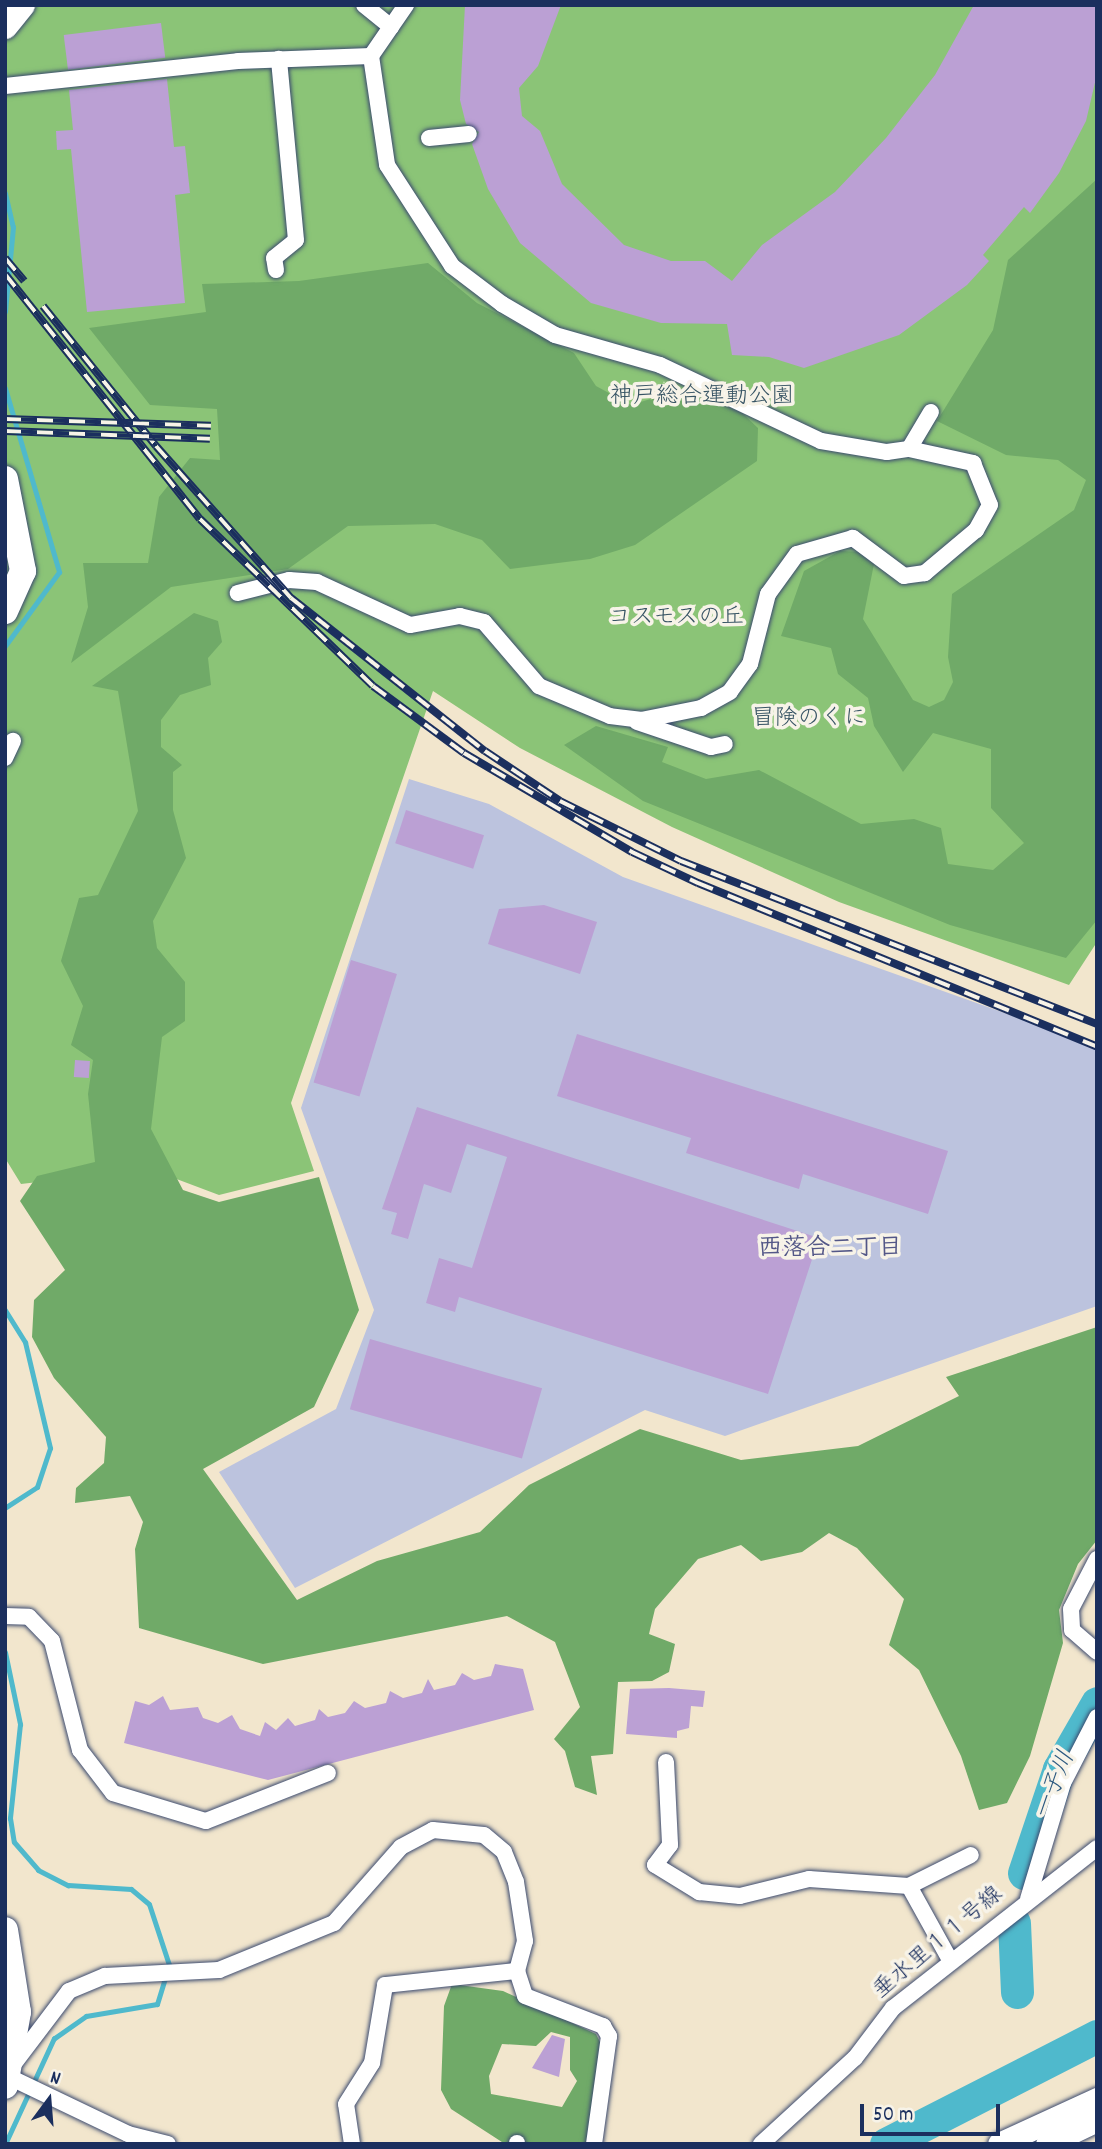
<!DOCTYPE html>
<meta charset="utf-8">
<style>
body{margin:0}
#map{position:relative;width:1102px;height:2149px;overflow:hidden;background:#f2e6cd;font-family:Dekko,"Klee One",sans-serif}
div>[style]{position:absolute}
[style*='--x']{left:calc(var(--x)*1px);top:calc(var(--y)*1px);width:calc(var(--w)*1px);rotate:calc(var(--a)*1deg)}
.industrial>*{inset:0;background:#bcc3de}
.green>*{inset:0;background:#8bc477}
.forest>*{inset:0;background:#70aa68}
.stream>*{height:5px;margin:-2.5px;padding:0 2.5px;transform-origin:2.5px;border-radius:2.5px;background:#4fb9cc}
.river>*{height:33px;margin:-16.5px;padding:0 16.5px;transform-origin:16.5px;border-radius:16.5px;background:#4fb9cc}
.building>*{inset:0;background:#bba0d4;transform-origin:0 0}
.roads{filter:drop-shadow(0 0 2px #3b4a6f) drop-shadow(0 0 2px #3b4a6f)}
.street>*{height:16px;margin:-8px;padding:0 8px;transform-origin:8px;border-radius:8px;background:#fff}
.secondary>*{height:23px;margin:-11.5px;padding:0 11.5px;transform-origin:11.5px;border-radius:11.5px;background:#fff}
.primary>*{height:26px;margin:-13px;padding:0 13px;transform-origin:13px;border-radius:13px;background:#fff}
.rail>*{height:8px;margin-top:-4px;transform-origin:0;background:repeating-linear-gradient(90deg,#f7f3e8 0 16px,#1b2f5e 0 32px);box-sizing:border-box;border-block:2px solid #1b2f5e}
span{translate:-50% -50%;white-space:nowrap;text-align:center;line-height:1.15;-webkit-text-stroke:7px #f7f3e8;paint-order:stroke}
.park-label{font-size:23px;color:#375464}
.street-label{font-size:23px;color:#1b2f5e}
.neighbourhood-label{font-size:24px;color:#535787;font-weight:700}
.water-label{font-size:24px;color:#2b587f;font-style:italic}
.frame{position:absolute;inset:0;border:7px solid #1b2f5e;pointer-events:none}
.north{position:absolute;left:14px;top:2065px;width:70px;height:70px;-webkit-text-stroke:5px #f7f3e8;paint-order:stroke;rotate:16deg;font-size:19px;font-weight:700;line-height:28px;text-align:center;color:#1b2f5e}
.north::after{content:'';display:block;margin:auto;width:24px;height:32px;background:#1b2f5e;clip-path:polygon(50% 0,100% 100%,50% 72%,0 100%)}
.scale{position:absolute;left:860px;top:2104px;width:140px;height:32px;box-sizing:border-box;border:4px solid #1b2f5e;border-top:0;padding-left:9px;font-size:21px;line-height:24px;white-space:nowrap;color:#1b2f5e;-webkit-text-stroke:5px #f7f3e8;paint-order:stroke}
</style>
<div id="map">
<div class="industrial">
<i style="clip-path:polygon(409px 779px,489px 804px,623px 877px,1097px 1046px,1097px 1306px,725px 1436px,645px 1410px,295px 1588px,219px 1472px,336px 1409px,374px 1310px,301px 1108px)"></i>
</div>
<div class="green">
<i style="clip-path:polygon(5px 5px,1097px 5px,1097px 942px,1069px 985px,839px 902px,672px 827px,520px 748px,433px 691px,291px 1103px,314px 1171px,219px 1195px,150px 1169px,21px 1184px,5px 1158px)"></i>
</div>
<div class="forest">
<i style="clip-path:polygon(1097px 179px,1097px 920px,1066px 958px,950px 925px,643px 801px,564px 745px,596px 726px,668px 747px,662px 762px,706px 779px,759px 770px,861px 824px,914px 819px,941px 828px,948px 864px,993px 870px,1024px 843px,991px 808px,991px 749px,933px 733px,903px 772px,874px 726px,868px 698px,838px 674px,831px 648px,781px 636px,804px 571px,840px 551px,864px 552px,874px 564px,863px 619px,913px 700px,929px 707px,944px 700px,953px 682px,948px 657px,952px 594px,1074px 510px,1086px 480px,1058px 460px,1006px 455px,937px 421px,993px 330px,1008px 260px)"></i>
<i style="clip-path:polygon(428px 263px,477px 303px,574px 353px,596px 386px,631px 405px,686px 388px,742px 413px,758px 428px,757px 461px,635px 545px,590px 559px,510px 569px,482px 540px,435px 524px,348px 526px,288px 569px,171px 587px,71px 663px,88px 607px,83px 563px,148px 563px,159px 497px,190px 458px,220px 460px,217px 409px,150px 405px,89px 328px,206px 312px,202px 284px,299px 281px)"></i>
<i style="clip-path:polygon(194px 613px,218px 621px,222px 642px,208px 658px,211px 685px,180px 695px,161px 720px,161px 747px,182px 765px,173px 772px,173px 810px,186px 858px,153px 921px,157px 948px,185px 982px,185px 1021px,162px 1037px,151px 1129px,183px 1190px,219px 1202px,319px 1177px,359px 1310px,314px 1407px,203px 1469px,297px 1600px,377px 1561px,480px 1532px,529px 1485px,640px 1429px,741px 1460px,858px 1446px,959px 1396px,946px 1377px,1097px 1327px,1097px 1540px,1078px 1564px,1059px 1610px,1063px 1643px,1030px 1756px,1007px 1803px,979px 1810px,961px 1756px,919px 1670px,889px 1645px,904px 1599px,857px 1548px,829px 1533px,802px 1552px,761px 1561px,741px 1545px,698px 1559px,655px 1609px,649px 1634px,675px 1644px,669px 1672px,652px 1681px,618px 1682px,613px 1754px,591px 1756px,597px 1795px,575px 1787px,565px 1751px,554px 1739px,580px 1707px,555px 1642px,507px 1616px,263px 1664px,139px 1628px,135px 1549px,143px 1522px,130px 1496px,75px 1503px,76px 1488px,104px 1463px,106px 1437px,54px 1378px,32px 1337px,34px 1300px,65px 1270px,20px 1201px,37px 1176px,95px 1162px,88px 1094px,93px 1060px,71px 1045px,83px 1006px,61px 961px,79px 898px,98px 895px,138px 811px,118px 691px,92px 686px)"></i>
<i style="clip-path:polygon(evenodd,452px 1984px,503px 1991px,596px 2034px,601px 2044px,589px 2144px,505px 2144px,451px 2109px,441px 2090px,444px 2006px,452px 1984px,551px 2032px,570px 2037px,570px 2070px,577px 2081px,562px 2107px,491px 2094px,489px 2076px,502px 2044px,536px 2046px,551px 2032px)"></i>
</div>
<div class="stream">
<i style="--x:5;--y:193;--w:35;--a:77"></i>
<i style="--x:13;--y:227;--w:85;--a:95.4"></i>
<i style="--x:5;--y:388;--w:192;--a:73.6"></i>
<i style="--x:59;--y:572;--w:92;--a:126.1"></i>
<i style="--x:5;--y:1310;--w:38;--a:58"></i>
<i style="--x:25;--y:1342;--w:109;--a:76.7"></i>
<i style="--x:50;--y:1448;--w:41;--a:108.4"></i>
<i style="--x:37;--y:1487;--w:38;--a:147"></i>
<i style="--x:5;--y:1652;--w:74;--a:78.2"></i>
<i style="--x:20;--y:1724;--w:95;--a:96.1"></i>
<i style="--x:10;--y:1818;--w:24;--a:81"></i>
<i style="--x:14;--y:1842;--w:37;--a:49"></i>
<i style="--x:38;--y:1870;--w:34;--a:27"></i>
<i style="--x:68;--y:1885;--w:63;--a:3.6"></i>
<i style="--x:131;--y:1889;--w:23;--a:40"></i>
<i style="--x:149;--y:1904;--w:64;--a:71.8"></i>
<i style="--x:169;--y:1965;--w:41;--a:107.1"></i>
<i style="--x:157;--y:2004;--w:72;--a:170.4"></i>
<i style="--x:86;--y:2016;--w:39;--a:145"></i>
<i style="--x:54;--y:2038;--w:117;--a:114.8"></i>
</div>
<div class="river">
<i style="--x:1024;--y:1873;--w:110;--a:-71.4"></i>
<i style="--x:1059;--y:1769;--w:76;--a:-60.1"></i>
<i style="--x:1014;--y:1923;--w:69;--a:87.5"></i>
<i style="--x:886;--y:2144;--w:237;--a:-27.1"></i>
</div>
<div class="building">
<i style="clip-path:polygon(465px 5px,561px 5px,538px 66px,519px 88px,522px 116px,540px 131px,562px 184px,624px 245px,671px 261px,705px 261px,732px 281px,762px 245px,835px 192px,886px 138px,935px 75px,974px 5px,1097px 5px,1097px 74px,1086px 121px,1059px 173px,1030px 213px,1024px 207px,983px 255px,989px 261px,967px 285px,899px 335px,804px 368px,769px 357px,732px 355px,727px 324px,661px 323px,591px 303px,520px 243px,488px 189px,472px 144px,479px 132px,466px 124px,460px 100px)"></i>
<i style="left:161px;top:23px;width:35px;height:98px;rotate:83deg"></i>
<i style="clip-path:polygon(167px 79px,174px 147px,185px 146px,190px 193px,175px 195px,185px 303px,87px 312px,71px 149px,57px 150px,56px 131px,73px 130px,69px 90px)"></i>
<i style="left:406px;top:810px;width:82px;height:35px;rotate:18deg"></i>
<i style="clip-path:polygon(544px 905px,597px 922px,580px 974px,488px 944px,499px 909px)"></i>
<i style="left:351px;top:960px;width:48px;height:128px;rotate:17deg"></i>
<i style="clip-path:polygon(577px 1034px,948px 1151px,928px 1214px,803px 1174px,799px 1189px,686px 1153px,691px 1138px,557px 1096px)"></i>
<i style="left:75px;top:1060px;width:15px;height:17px;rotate:4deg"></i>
<i style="clip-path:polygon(417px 1107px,819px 1238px,768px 1394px,459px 1297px,455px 1312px,426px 1303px,439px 1258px,472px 1268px,507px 1157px,467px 1144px,451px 1193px,424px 1184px,408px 1239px,391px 1234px,397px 1213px,382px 1209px)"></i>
<i style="left:370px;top:1339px;width:179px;height:73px;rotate:16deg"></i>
<i style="clip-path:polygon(495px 1664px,523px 1669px,534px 1710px,268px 1780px,124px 1743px,135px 1701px,149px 1705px,163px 1696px,170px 1710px,198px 1707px,203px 1718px,218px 1723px,232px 1715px,240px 1729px,260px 1736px,265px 1722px,276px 1730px,288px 1718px,295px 1726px,315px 1720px,319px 1709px,328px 1717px,345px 1713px,354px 1701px,365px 1708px,386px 1703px,390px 1691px,403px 1698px,422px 1693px,428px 1679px,434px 1690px,455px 1685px,462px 1673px,474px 1680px,491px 1676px)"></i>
<i style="clip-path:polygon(669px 1688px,705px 1691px,703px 1707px,691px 1706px,689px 1728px,677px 1731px,677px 1738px,626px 1734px,630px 1689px)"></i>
<i style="clip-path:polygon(552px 2035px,565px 2039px,559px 2077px,532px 2068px)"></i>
</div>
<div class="roads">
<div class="street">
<i style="--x:364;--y:5;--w:35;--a:39"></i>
<i style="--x:371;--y:56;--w:62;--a:-55.5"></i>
<i style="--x:5;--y:86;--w:234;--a:-6.1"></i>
<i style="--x:238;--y:61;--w:133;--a:-2.2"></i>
<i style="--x:371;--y:56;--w:110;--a:81.6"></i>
<i style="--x:387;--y:165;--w:120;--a:57.2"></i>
<i style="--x:452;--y:266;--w:63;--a:37.2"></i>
<i style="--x:502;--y:304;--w:61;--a:30.3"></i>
<i style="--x:555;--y:335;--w:109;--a:15.9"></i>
<i style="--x:660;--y:365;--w:178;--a:25.3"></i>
<i style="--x:821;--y:441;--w:67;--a:9.5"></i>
<i style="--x:887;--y:452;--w:22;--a:-8"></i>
<i style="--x:909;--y:449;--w:66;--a:12.3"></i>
<i style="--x:973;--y:463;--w:45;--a:68"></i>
<i style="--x:990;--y:505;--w:29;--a:119"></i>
<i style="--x:976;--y:530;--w:67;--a:139.9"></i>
<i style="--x:925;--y:573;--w:21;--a:172"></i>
<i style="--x:904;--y:576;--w:64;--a:-143.3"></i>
<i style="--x:853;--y:538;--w:58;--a:164.1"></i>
<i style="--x:797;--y:554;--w:49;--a:125.9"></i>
<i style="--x:768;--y:594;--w:72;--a:104.4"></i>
<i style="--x:750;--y:664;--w:34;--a:126"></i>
<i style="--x:730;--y:692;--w:33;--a:151"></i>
<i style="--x:701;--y:708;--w:60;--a:168.5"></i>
<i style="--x:642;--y:720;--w:32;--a:-173"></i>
<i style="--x:610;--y:716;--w:77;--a:-157.1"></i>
<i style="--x:539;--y:686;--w:84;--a:-130.7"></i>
<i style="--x:484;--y:622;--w:25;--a:-166"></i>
<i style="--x:460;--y:616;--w:51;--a:169.8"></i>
<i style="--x:410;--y:625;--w:102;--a:-155.2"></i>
<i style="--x:317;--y:582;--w:28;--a:-176"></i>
<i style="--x:289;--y:580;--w:53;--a:165.7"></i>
<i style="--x:429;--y:138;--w:40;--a:-5.7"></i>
<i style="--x:276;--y:270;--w:12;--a:-99"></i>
<i style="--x:274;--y:258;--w:28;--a:-39"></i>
<i style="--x:296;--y:240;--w:182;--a:-95.4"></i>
<i style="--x:909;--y:449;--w:43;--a:-59.3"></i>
<i style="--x:637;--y:722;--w:78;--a:18.7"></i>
<i style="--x:711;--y:747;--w:14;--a:-12"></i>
<i style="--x:5;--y:758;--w:19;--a:-65"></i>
<i style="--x:1097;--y:1559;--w:56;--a:117.5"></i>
<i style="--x:1071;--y:1609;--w:21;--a:87"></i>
<i style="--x:1072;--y:1630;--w:33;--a:41"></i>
<i style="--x:5;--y:1616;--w:24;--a:2"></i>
<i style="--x:29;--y:1617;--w:33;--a:46"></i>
<i style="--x:52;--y:1641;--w:113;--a:75.6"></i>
<i style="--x:80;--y:1750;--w:54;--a:52.5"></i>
<i style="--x:113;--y:1793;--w:97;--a:16.8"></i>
<i style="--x:206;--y:1821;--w:131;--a:-21.5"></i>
<i style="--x:666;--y:1762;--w:83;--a:87.2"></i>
<i style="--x:670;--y:1845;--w:25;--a:127"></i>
<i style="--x:655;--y:1865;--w:52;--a:31.5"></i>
<i style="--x:699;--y:1892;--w:41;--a:5.6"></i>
<i style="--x:740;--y:1896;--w:71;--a:-13.8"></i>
<i style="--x:809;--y:1879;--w:100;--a:4"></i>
<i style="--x:909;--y:1886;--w:85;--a:61"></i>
<i style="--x:909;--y:1886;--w:69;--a:-26.6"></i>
<i style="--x:1028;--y:1899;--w:121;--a:-73.2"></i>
<i style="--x:1063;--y:1783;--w:74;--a:-62.7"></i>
<i style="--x:13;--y:2065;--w:93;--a:-52.9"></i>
<i style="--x:69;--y:1991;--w:39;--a:-23"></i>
<i style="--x:105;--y:1976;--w:114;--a:-3"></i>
<i style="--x:219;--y:1970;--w:124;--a:-22.2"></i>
<i style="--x:334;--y:1923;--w:101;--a:-48.6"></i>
<i style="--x:401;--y:1847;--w:36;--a:-28"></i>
<i style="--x:433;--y:1830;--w:51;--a:5.6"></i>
<i style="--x:484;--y:1835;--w:26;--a:40"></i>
<i style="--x:504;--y:1852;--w:32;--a:68"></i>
<i style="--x:516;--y:1882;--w:60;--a:81.3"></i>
<i style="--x:525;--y:1941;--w:31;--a:105"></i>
<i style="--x:517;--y:1971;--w:26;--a:72"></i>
<i style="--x:525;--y:1996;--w:84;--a:21"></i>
<i style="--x:603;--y:2026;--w:12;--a:59"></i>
<i style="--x:609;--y:2036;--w:109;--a:97.9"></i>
<i style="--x:5;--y:2075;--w:136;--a:25.6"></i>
<i style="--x:128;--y:2134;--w:41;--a:14"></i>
<i style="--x:352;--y:2144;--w:40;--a:-98.5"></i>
<i style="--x:346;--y:2104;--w:49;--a:-57.6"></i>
<i style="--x:372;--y:2063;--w:79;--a:-80.5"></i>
<i style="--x:385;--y:1985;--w:133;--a:-6.1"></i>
<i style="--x:517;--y:2144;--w:1;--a:-90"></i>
<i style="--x:761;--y:2144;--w:127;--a:-42.5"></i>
<i style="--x:855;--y:2058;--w:63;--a:-52.8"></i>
<i style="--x:893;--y:2008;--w:259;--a:-38.1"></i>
</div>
<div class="secondary">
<i style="--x:999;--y:2144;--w:108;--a:-24.7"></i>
<i style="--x:1047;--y:2144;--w:55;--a:-25.6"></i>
</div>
<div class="primary">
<i style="--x:5;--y:26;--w:27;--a:-51"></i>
<i style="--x:5;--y:479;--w:94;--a:78.9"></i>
<i style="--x:23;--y:571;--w:44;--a:114.2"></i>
<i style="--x:5;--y:1930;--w:83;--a:81"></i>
<i style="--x:18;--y:2012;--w:75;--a:100"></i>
</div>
</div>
<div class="rail">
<i style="--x:5;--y:258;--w:30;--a:50"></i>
<i style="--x:5;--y:274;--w:313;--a:51.5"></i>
<i style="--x:200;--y:519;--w:240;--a:44"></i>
<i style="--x:373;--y:686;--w:113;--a:36.4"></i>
<i style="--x:464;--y:753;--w:195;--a:30.5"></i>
<i style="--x:632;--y:852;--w:73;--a:25.2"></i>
<i style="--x:698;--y:883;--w:431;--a:22.3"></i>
<i style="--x:43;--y:306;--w:180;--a:51.1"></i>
<i style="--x:156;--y:446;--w:203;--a:48.4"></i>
<i style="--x:291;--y:598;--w:247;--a:38.3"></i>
<i style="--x:485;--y:751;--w:90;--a:33.7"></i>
<i style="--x:560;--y:801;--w:135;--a:26.4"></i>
<i style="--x:681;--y:861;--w:447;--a:21.4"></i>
<i style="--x:5;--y:419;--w:206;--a:1.9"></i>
<i style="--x:5;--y:431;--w:205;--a:2.2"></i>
</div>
<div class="park-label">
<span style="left:702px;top:398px">神戸総合運動公園</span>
<span style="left:676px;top:619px">コスモスの丘</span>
<span style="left:809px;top:720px">冒険のくに</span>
</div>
<div class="street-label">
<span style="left:939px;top:1944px;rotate:-40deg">垂水里１１号線</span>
</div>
<div class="neighbourhood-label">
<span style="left:830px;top:1250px">西落合二丁目</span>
</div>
<div class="water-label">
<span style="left:1056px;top:1786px;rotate:-68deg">一子川</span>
</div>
<div class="frame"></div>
<div class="north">N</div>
<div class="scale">50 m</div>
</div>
